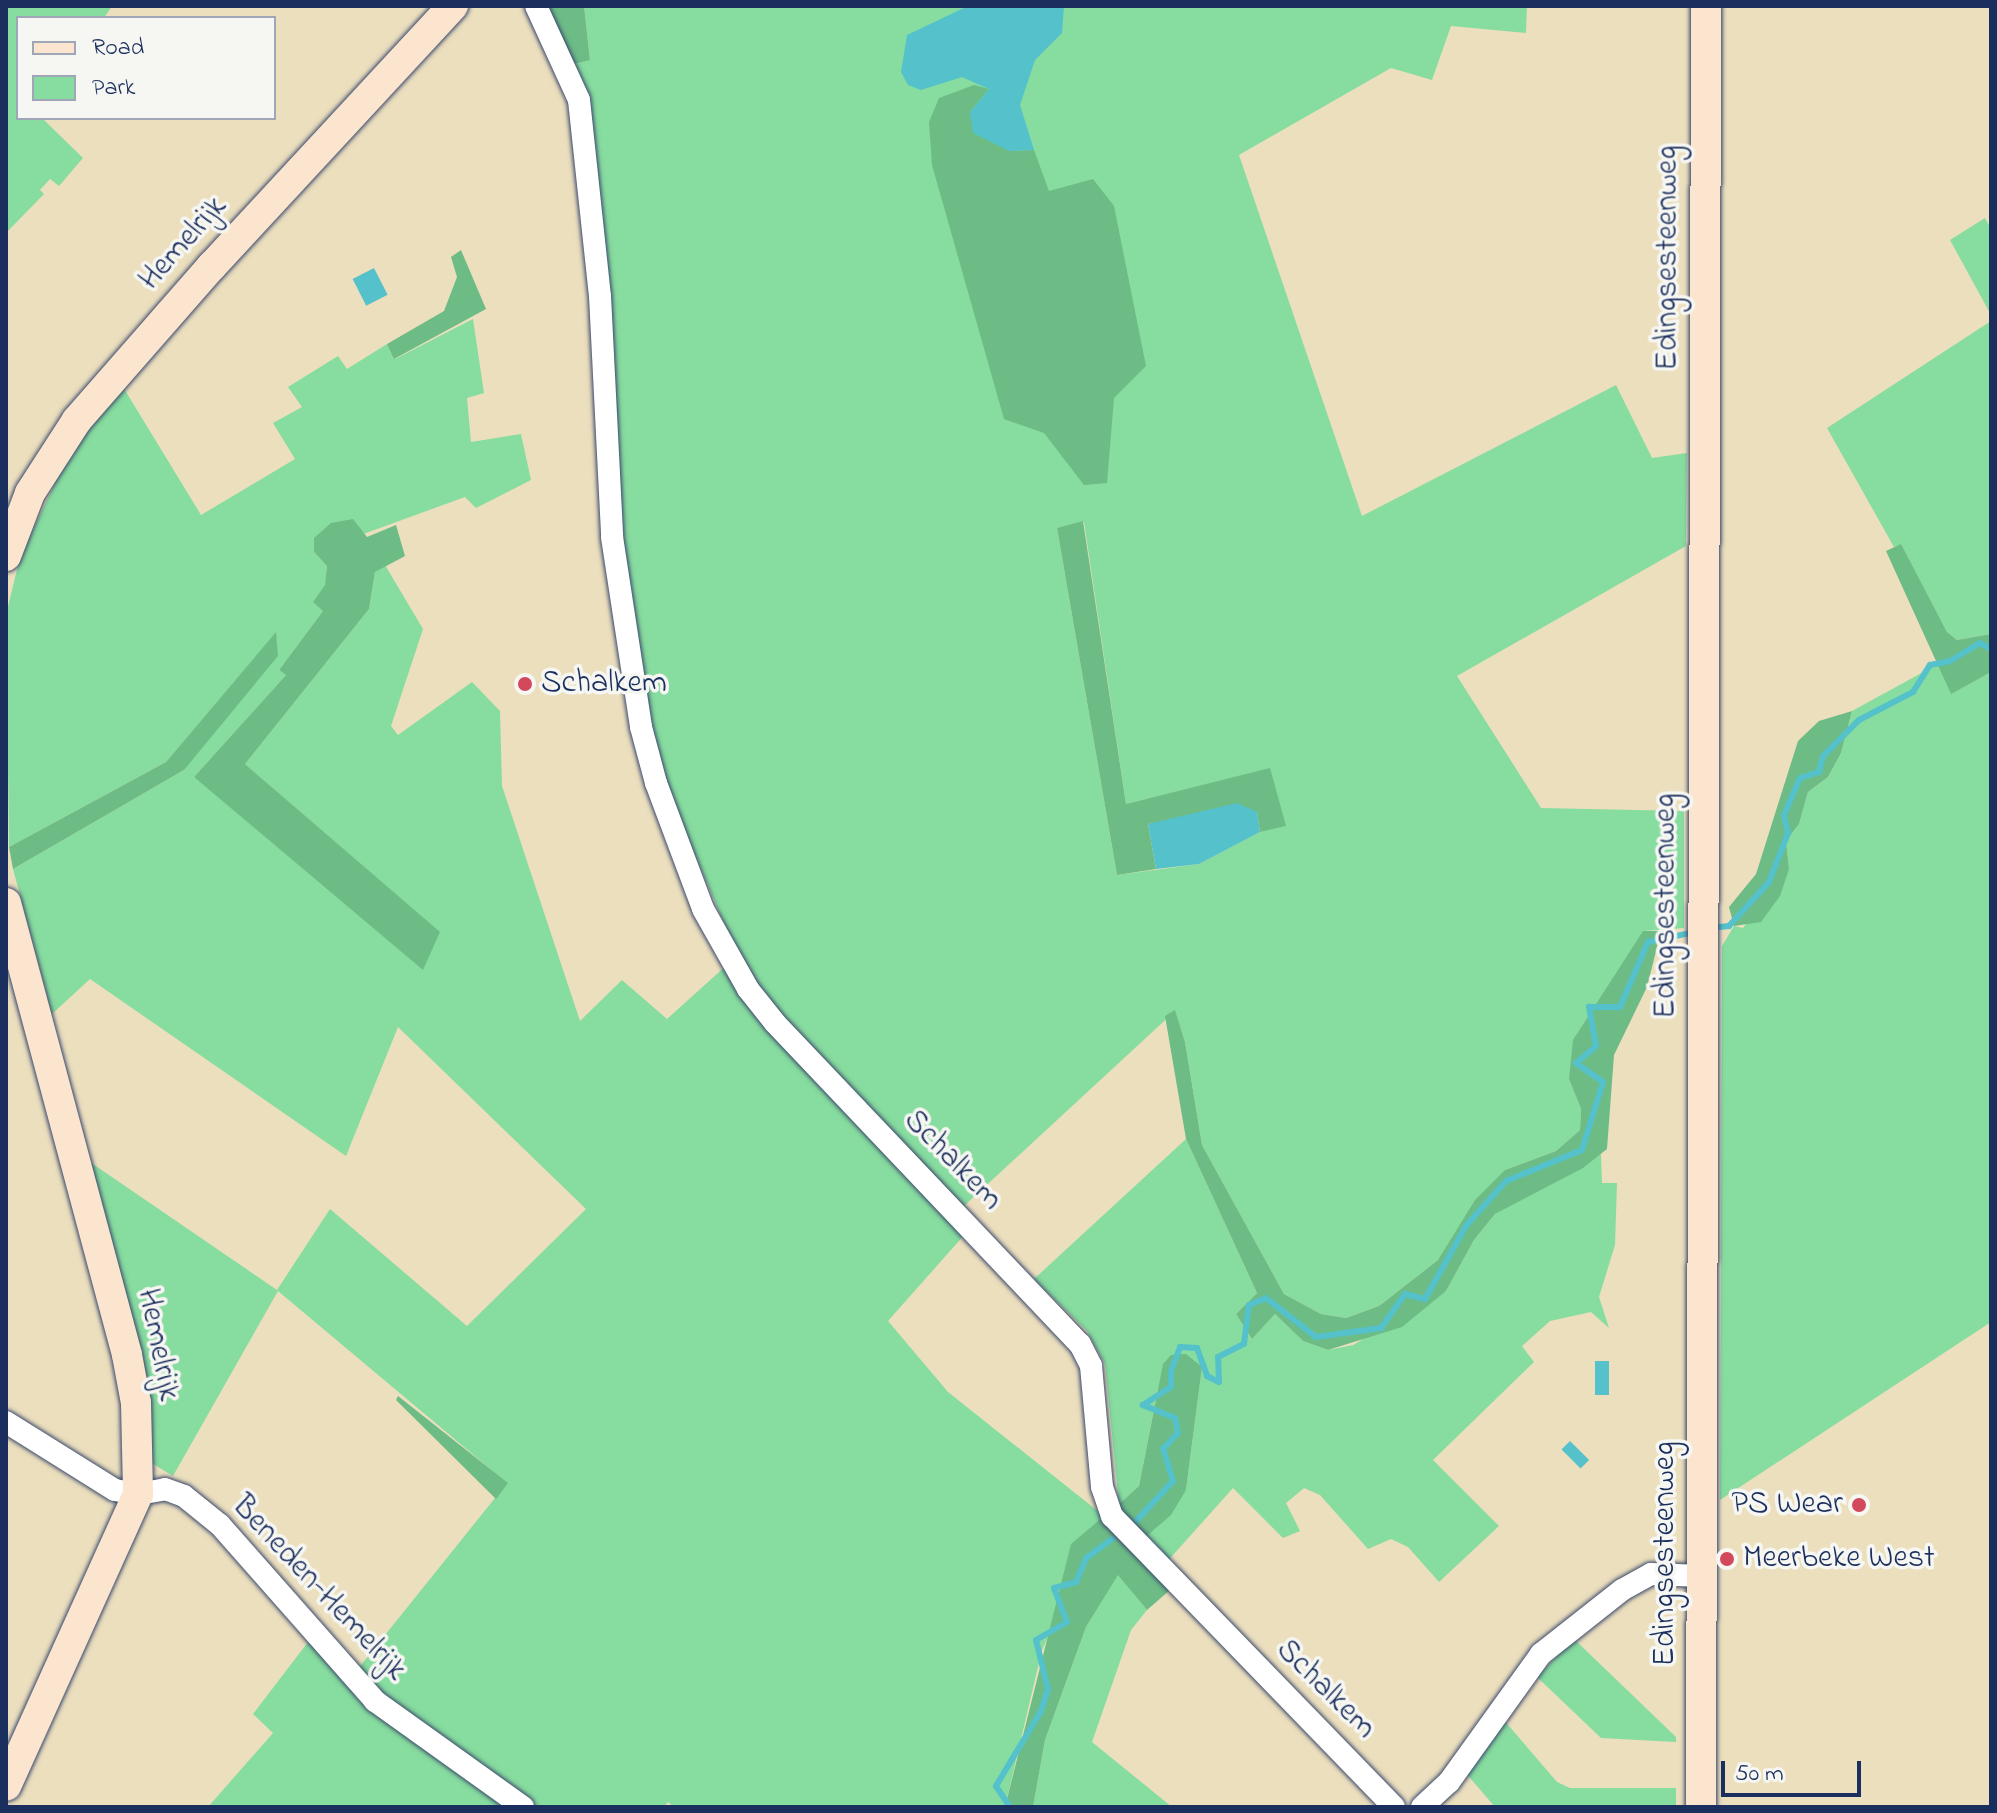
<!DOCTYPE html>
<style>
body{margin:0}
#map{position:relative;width:1997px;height:1813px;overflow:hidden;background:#ecdfbe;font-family:"Indie Flower",sans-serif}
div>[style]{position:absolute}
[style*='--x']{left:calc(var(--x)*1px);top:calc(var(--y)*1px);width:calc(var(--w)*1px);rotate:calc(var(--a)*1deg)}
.green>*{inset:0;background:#87dc9f}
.forest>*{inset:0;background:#6dbc86}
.water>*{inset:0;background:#54c1cb;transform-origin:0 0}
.stream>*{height:6px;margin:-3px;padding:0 3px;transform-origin:3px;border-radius:3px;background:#54c1cb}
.roads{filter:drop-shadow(0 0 2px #3a496c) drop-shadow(0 0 2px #3a496c)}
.street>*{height:22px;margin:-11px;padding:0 11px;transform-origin:11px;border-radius:11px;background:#fff}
.secondary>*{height:30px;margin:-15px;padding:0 15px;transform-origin:15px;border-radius:15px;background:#fce5cf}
.dots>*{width:22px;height:22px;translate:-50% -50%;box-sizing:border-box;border:4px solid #f6f6f2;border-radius:50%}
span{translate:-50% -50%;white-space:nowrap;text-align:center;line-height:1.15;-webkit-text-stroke:7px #f6f6f2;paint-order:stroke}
.street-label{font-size:32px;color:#1b2f5e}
.poi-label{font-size:32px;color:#1b2f5e}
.left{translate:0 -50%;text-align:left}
.right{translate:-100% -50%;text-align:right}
.frame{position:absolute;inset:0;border:8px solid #1b2f5e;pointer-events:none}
.legend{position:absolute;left:16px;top:16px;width:260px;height:104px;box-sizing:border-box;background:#f6f6f2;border:2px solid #9ea6b7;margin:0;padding:10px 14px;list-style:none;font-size:24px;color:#1b2f5e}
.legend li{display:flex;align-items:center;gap:16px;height:40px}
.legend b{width:40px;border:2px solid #9ea6b7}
.scale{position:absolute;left:1721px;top:1761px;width:140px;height:36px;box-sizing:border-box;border:4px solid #1b2f5e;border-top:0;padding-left:10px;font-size:24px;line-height:28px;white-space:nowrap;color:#1b2f5e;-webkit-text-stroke:6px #f6f6f2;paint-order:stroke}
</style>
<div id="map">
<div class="green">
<i style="clip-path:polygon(6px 6px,112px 6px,104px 18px,18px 18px,18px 118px,42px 118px,83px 158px,59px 186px,50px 179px,40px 190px,44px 194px,6px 233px)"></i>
<i style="clip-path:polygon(evenodd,584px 6px,1527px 6px,1526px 33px,1451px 26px,1432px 80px,1391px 68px,1239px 155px,1362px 516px,1616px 385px,1652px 458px,1687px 453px,1686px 546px,1457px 676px,1541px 808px,1684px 811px,1684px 928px,1643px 931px,1569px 1079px,1581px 1109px,1580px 1130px,1556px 1151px,1505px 1170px,1438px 1260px,1379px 1306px,1346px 1318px,1321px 1314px,1284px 1294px,1202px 1145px,1185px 1042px,1175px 1011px,964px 1206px,778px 1016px,735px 949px,675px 808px,655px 746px,641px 660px,623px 538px,610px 298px,574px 64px,590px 59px,584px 6px,1084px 522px,1126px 804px,1269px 769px,1285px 826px,1260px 832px,1199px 864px,1117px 875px,1057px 528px,1084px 522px)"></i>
<i style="clip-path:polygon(1985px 218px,1991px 229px,1991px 315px,1950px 240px)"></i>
<i style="clip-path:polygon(473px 319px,484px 393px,467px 398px,471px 442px,521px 434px,531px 480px,476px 508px,465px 497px,314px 552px,327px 566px,323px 611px,279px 670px,286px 675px,194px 777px,439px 932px,245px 764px,369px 609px,375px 572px,385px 565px,423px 629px,391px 726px,398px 735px,472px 682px,500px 711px,502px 786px,580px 1021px,622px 980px,667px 1019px,728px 964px,966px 1233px,888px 1321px,948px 1392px,1104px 1516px,1042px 1650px,1005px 1807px,674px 1807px,668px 1802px,664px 1807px,537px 1807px,389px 1699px,357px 1670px,507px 1483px,278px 1291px,173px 1476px,150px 1462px,90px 1162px,277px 1290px,330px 1209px,467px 1326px,586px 1209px,398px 1027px,346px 1156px,90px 979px,52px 1014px,13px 869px,184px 770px,275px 634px,166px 762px,9px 847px,6px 615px,20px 557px,67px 458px,123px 387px,201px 515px,295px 459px,273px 423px,302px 407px,288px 387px,338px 356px,347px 369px,387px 344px,395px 359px)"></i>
<i style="clip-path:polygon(1991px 321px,1991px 634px,1957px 640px,1947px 632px,1901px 545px,1894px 547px,1827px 428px)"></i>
<i style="clip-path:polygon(1938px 664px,1951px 693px,1991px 672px,1991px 1322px,1720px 1500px,1722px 946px,1734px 926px,1743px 928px,1789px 869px,1786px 841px,1799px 824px,1808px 792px,1828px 777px,1841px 753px,1852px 711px)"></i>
<i style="clip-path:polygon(1186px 1139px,1257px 1293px,1236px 1314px,1252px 1339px,1275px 1314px,1303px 1341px,1328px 1350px,1353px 1345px,1446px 1291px,1474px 1240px,1495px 1214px,1601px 1154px,1602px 1183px,1617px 1183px,1615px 1245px,1599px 1297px,1609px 1328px,1591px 1312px,1550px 1321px,1522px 1346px,1534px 1362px,1433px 1460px,1499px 1526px,1439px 1582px,1408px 1547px,1391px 1539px,1368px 1549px,1320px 1495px,1304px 1488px,1286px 1503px,1300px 1531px,1283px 1538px,1233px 1488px,1165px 1564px,1141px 1541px,1186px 1490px,1202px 1367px,1158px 1389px,1139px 1486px,1119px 1504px,1105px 1364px,1087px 1331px,1034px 1279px)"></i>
<i style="clip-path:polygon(1118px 1574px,1147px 1610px,1131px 1630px,1092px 1742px,1172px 1807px,1033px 1807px,1045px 1740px,1086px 1627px)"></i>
<i style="clip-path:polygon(1574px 1639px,1676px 1737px,1676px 1742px,1601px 1738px,1537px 1677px)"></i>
<i style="clip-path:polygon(308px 1642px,506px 1807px,208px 1807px,273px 1733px,253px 1714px)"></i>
<i style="clip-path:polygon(1503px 1719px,1557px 1782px,1570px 1788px,1676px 1788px,1676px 1807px,1495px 1807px,1465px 1772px)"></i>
</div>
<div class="forest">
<i style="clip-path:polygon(548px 6px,584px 6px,590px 60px,574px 64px)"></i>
<i style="clip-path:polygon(974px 85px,989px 89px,970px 112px,1009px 151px,1034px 150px,1049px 191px,1093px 179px,1114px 206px,1146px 366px,1114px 398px,1107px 483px,1084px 485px,1044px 433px,1004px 419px,932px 165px,929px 122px,939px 98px)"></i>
<i style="clip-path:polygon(461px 250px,486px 309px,394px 359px,387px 344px,444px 311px,457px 277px,451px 257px)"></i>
<i style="clip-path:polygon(353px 519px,367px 537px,396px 525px,405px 556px,375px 572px,369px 609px,245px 764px,440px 932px,423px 970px,194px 777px,286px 675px,279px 670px,323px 611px,313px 602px,325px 585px,327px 566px,314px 552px,314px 538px,331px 523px)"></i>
<i style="clip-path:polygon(1083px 521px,1126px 804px,1270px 768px,1286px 826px,1260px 832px,1257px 812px,1148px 824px,1156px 869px,1117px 875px,1057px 528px)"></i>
<i style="clip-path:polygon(1901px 544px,1947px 632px,1957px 640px,1991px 634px,1991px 672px,1951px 694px,1886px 551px)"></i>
<i style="clip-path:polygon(276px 632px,278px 656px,184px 770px,13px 869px,9px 847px,166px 762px)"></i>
<i style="clip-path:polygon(1852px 711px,1841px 753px,1828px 777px,1808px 792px,1799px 824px,1786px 841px,1789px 869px,1780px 896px,1761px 922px,1734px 926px,1729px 907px,1756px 874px,1798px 741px,1819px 721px)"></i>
<i style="clip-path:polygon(1643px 931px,1661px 931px,1647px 987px,1614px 1055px,1607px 1149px,1583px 1168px,1495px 1214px,1474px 1240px,1446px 1291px,1402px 1327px,1328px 1350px,1303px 1341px,1275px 1314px,1252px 1339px,1236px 1314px,1257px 1293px,1186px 1139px,1165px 1016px,1175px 1010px,1185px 1042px,1202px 1145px,1284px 1294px,1321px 1314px,1346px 1318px,1379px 1306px,1438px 1260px,1475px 1200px,1505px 1170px,1556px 1151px,1580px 1130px,1581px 1109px,1569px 1079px,1573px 1040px)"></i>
<i style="clip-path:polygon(1186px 1354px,1202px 1367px,1186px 1490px,1171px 1515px,1141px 1541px,1119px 1504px,1139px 1486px,1163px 1364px,1171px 1355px)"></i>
<i style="clip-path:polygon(398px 1396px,508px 1483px,496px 1499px,396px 1400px)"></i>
<i style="clip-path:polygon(1104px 1516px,1170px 1590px,1147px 1610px,1118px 1575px,1086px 1627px,1045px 1740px,1033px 1807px,1005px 1807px,1071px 1544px)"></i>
</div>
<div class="water">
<i style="clip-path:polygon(968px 6px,1064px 6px,1062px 33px,1035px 60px,1020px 105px,1034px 150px,1009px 151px,973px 133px,970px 112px,989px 89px,962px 77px,921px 90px,908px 85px,901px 72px,907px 35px)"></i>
<i style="left:374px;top:268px;width:30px;height:24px;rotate:63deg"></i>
<i style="clip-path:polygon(1237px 803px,1257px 812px,1260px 832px,1199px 864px,1156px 869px,1148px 824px)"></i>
<i style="left:1595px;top:1361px;width:14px;height:34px"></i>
<i style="left:1570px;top:1441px;width:27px;height:12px;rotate:45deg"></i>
</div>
<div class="stream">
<i style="--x:1720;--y:927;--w:9;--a:-6"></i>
<i style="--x:1729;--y:926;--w:59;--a:-47.7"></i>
<i style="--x:1769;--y:882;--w:53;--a:-68.8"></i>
<i style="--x:1788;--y:833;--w:18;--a:-103"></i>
<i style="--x:1784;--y:815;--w:40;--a:-66.6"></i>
<i style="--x:1800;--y:778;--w:20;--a:-18"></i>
<i style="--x:1819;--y:772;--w:16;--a:-76"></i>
<i style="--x:1823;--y:756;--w:51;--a:-45"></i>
<i style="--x:1859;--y:720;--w:61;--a:-27.4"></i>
<i style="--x:1913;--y:692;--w:32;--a:-58"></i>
<i style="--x:1930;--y:665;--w:20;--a:-11"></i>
<i style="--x:1950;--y:661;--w:35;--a:-31"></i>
<i style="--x:1980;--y:643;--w:13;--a:29"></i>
<i style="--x:1137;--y:1520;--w:53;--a:-47.3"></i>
<i style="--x:1173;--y:1481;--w:34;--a:-107"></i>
<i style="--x:1163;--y:1449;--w:22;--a:-47"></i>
<i style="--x:1178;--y:1433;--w:15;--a:-101"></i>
<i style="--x:1175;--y:1418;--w:35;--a:-158"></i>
<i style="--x:1143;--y:1405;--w:33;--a:-33"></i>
<i style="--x:1171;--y:1387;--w:16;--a:-90"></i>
<i style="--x:1171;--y:1371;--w:26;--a:-69"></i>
<i style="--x:1180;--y:1347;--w:17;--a:3"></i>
<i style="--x:1197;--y:1348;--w:30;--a:70"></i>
<i style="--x:1207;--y:1376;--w:13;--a:27"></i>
<i style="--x:1219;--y:1382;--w:25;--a:-92"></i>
<i style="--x:1218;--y:1357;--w:29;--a:-27"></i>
<i style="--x:1244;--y:1344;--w:39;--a:-83"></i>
<i style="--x:1249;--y:1305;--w:18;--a:-22"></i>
<i style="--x:1266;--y:1298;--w:63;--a:38"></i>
<i style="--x:1316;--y:1337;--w:66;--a:-7.9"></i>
<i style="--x:1381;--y:1328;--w:42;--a:-54.8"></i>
<i style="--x:1405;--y:1294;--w:21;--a:14"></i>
<i style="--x:1425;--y:1299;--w:84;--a:-60.7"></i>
<i style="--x:1466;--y:1226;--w:60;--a:-48.4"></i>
<i style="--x:1506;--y:1181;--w:82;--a:-22.2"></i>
<i style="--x:1582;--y:1150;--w:71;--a:-72.8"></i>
<i style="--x:1603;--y:1082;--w:33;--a:-145"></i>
<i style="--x:1576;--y:1063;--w:26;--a:-40"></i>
<i style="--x:1596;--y:1046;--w:40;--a:-100"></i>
<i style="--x:1589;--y:1007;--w:31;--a:0"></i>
<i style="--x:1620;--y:1007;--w:71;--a:-66.7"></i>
<i style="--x:1648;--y:942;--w:40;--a:-12"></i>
<i style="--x:1010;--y:1807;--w:25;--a:-124"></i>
<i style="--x:996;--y:1786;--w:87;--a:-59"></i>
<i style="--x:1041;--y:1711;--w:23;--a:-72"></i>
<i style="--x:1048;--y:1689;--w:50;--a:-103.8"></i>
<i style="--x:1036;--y:1640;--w:36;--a:-30"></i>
<i style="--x:1067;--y:1622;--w:36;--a:-111"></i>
<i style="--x:1054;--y:1588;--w:23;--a:-15"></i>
<i style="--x:1076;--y:1582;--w:26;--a:-67"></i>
<i style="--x:1086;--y:1558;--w:32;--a:-36"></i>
</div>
<div class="roads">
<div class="street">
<i style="--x:536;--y:6;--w:103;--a:65.4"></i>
<i style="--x:579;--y:100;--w:197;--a:83.9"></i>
<i style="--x:600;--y:296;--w:241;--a:87.1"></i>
<i style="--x:612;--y:537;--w:192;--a:81.3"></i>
<i style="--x:641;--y:727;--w:58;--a:75"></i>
<i style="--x:656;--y:783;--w:134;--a:69.5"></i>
<i style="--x:703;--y:909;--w:92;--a:60.6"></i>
<i style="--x:748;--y:989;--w:43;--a:51.5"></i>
<i style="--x:775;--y:1023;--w:443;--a:46.5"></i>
<i style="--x:1080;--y:1344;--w:25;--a:63"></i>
<i style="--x:1091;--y:1366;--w:121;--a:84.8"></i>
<i style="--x:1102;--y:1487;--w:31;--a:71"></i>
<i style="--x:1112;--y:1516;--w:405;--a:45.9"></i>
<i style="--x:6;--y:1422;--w:128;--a:32"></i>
<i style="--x:115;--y:1490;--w:23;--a:10"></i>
<i style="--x:138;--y:1494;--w:27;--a:-10"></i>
<i style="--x:165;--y:1489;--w:20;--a:20"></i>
<i style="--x:184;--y:1496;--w:46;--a:38.9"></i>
<i style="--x:220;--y:1525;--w:235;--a:48.6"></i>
<i style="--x:375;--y:1701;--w:182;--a:35.6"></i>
<i style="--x:1422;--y:1807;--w:37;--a:-43"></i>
<i style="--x:1449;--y:1782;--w:158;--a:-54.3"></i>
<i style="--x:1541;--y:1654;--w:103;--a:-38.3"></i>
<i style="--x:1622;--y:1590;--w:33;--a:-29"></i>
<i style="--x:1651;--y:1574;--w:51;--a:2.2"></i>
</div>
<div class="secondary">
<i style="--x:6;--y:556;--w:67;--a:-69.1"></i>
<i style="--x:30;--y:493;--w:87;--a:-57.2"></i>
<i style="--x:77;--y:420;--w:205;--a:-48.8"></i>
<i style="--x:212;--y:266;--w:355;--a:-47.2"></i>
<i style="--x:6;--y:903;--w:468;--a:75"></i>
<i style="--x:127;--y:1355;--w:49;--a:79.4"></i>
<i style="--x:136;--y:1403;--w:91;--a:88.7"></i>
<i style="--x:138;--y:1494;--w:320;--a:114.3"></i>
<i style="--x:1701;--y:1807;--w:1801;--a:-89.84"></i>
</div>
</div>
<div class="dots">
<i style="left:525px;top:684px;background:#d1495b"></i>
<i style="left:1859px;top:1505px;background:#d1495b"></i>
<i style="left:1727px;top:1559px;background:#d1495b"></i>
</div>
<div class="street-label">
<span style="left:184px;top:244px;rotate:-48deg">Hemelrijk</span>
<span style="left:1669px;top:258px;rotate:-90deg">Edingsesteenweg</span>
<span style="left:1667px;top:906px;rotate:-90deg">Edingsesteenweg</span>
<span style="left:952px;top:1161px;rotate:46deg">Schalkem</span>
<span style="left:157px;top:1345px;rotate:79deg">Hemelrijk</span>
<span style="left:1666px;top:1554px;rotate:-90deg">Edingsesteenweg</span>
<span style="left:318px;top:1589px;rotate:47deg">Beneden-Hemelrijk</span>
<span style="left:1325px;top:1690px;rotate:45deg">Schalkem</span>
</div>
<div class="poi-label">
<span class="left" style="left:541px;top:684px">Schalkem</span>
<span class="right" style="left:1843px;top:1505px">PS Wear</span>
<span class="left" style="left:1743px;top:1559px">Meerbeke West</span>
</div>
<div class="frame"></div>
<ul class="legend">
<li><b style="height:10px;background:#fce5cf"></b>Road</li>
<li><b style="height:22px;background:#87dc9f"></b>Park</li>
</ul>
<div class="scale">50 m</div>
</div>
